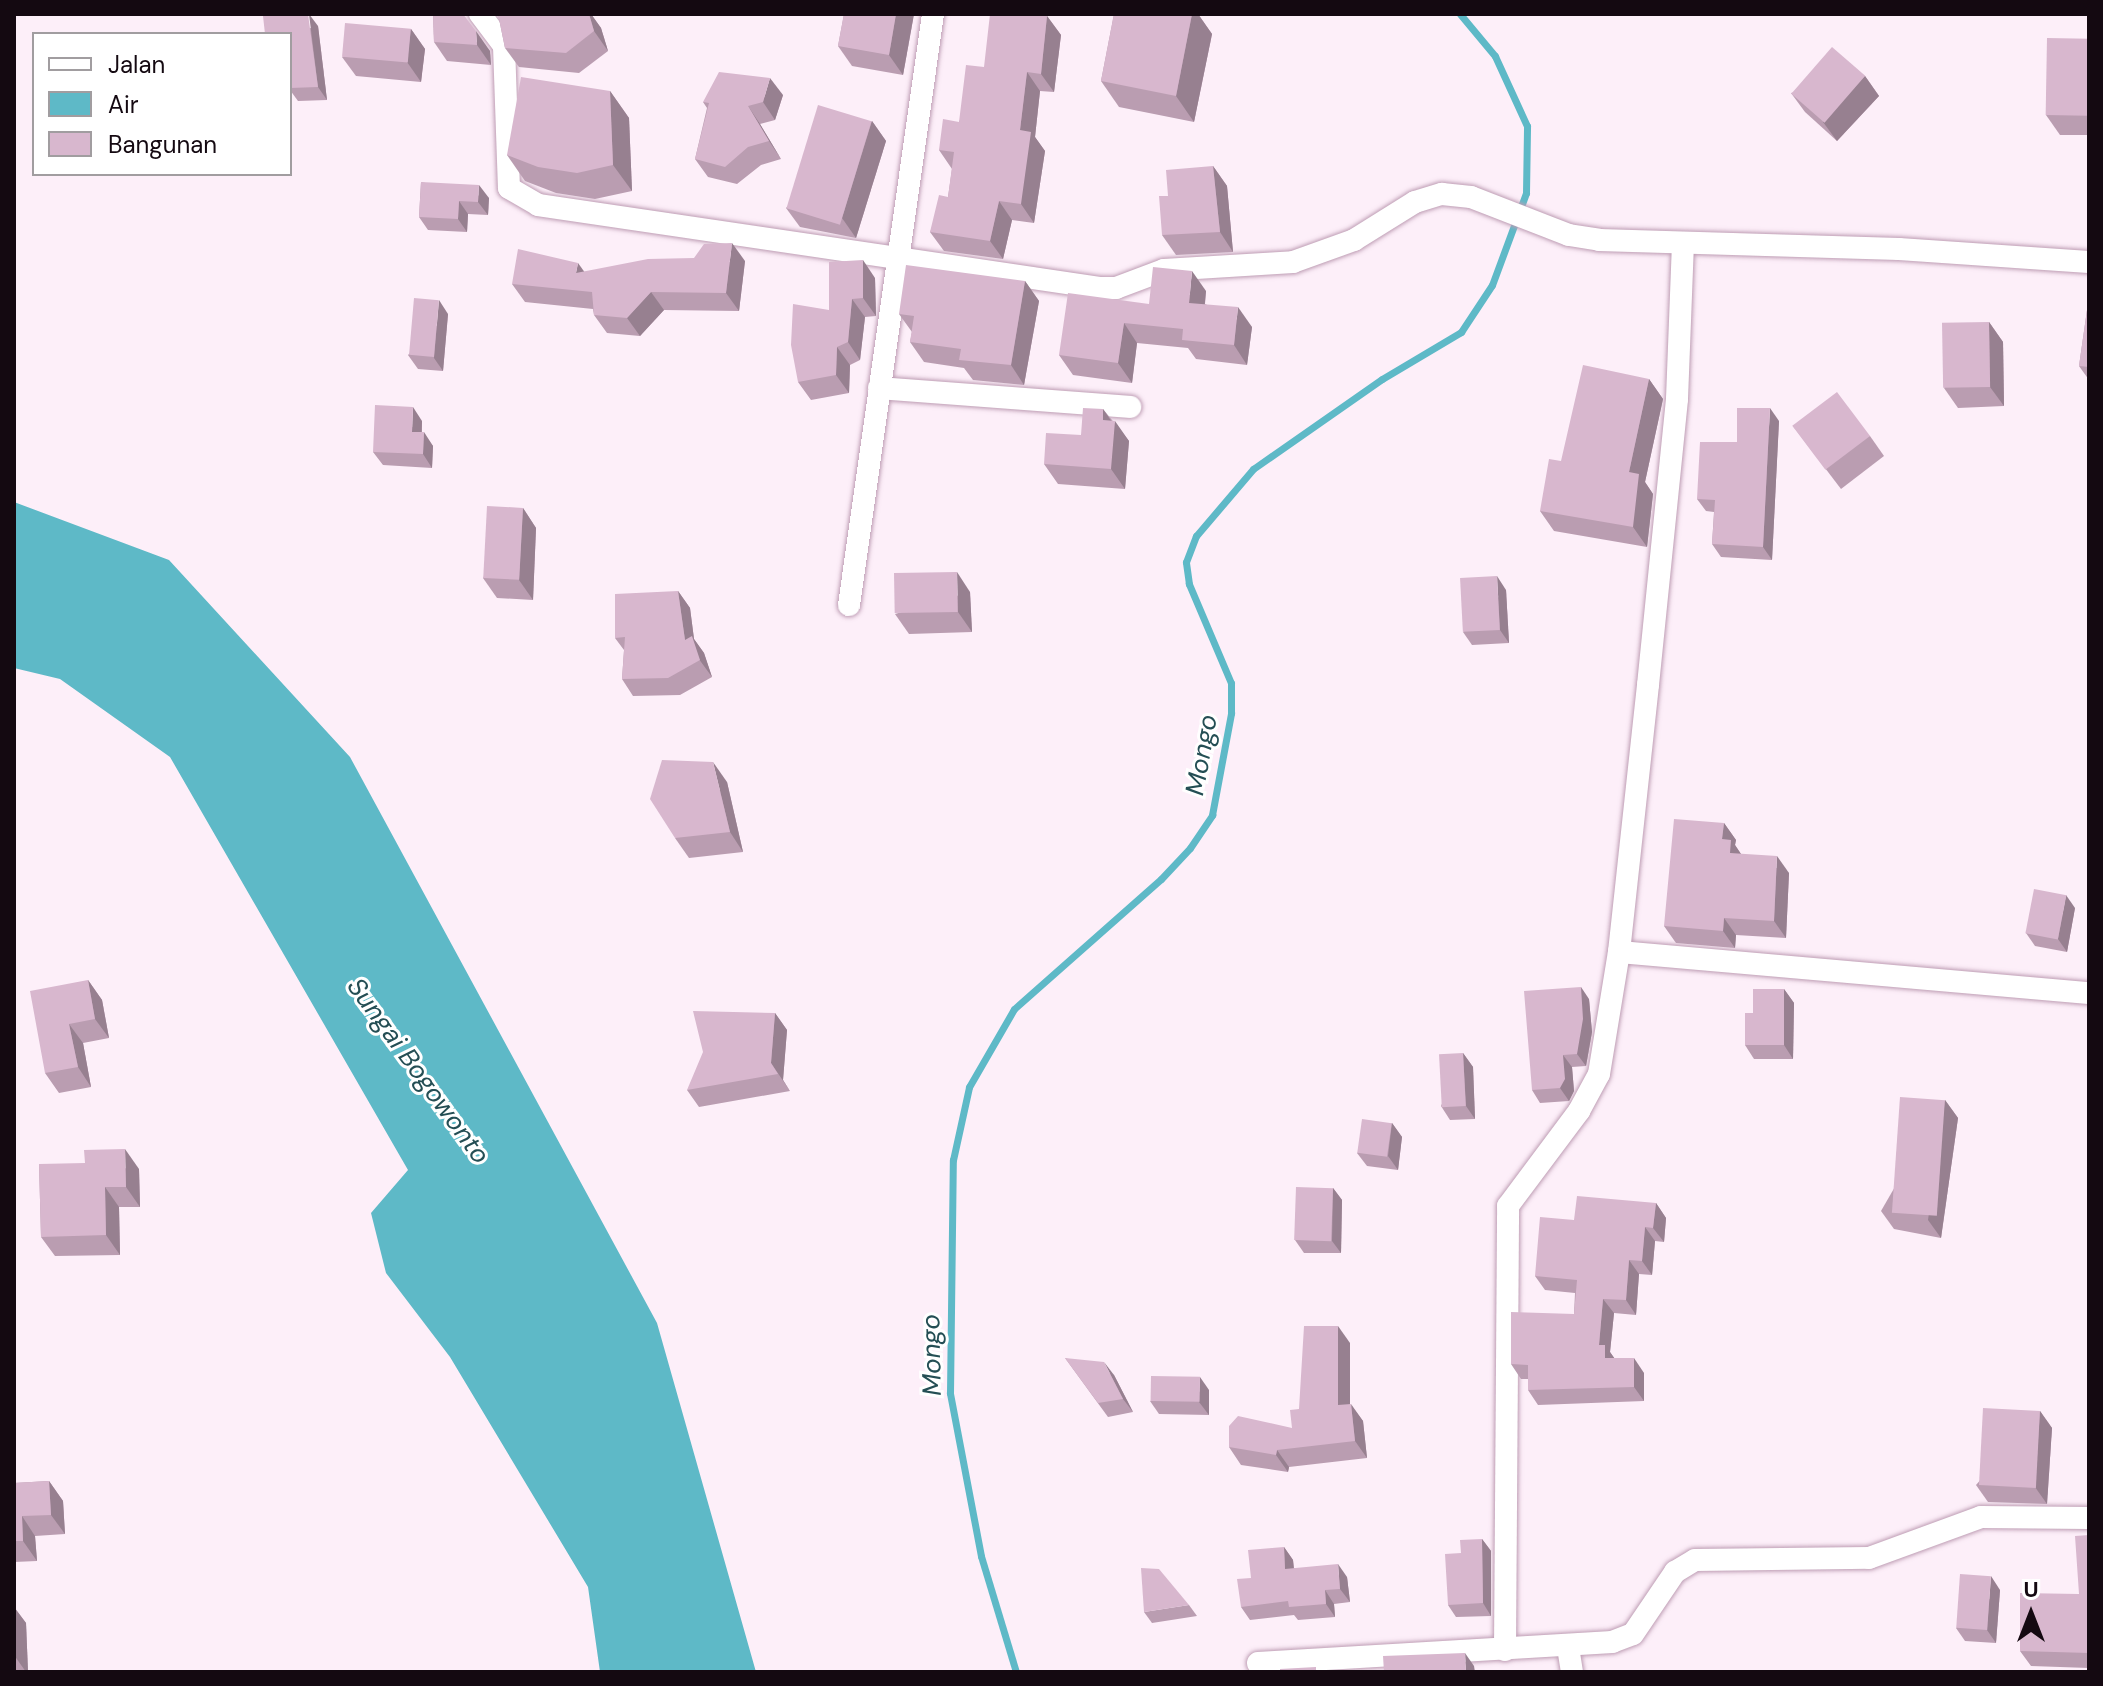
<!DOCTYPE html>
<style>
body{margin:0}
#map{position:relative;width:2103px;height:1686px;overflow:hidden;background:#fdeff9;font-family:"DM Sans",sans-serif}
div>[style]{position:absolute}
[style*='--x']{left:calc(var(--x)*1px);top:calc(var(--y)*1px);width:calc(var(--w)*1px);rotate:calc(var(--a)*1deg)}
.water>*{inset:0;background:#5eb9c7}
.stream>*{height:7px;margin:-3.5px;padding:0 3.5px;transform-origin:3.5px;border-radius:3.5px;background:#5eb9c7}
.roads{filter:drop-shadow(0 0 2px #be9db4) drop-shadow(0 0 2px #be9db4)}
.minor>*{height:22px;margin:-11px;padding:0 11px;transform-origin:11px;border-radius:11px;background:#fff}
.wall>*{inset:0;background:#ba9db1}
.shaded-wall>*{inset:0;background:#978090}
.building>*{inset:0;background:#d8b7ce;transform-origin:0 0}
span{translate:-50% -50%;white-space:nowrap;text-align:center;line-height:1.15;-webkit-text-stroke:6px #fff;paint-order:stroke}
.water-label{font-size:26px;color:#244e54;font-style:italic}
.frame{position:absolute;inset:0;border:16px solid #140911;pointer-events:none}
.legend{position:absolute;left:32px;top:32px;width:260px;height:144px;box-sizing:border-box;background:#fff;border:2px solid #a19da0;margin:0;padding:10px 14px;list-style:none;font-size:24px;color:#140911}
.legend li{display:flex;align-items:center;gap:16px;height:40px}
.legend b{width:40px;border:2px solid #a19da0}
.north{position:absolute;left:1991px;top:1574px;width:80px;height:80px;-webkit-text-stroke:6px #fff;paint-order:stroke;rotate:0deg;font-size:22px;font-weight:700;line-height:32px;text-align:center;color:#140911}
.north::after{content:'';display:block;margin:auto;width:28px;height:36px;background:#140911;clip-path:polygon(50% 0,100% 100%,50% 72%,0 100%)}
</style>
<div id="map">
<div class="water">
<i style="clip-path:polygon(14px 502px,169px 560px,350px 757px,657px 1323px,756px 1672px,600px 1672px,588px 1587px,450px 1357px,386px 1273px,371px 1213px,408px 1170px,170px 757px,60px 679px,14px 668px)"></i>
</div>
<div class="stream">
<i style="--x:1016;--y:1672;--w:121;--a:-106.8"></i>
<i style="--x:981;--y:1556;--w:166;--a:-100.8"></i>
<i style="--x:950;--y:1393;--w:233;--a:-89.3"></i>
<i style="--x:953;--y:1160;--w:75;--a:-77.6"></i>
<i style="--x:969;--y:1087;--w:90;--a:-60"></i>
<i style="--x:1014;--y:1009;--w:196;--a:-41.5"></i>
<i style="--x:1161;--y:879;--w:42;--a:-46.9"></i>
<i style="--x:1190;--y:848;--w:40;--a:-56"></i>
<i style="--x:1212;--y:815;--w:104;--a:-79.4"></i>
<i style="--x:1231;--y:713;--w:30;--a:-90"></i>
<i style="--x:1231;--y:683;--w:108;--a:-113"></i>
<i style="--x:1189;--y:584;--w:22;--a:-98"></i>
<i style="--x:1186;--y:562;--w:28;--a:-69"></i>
<i style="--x:1196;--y:536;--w:88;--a:-49.6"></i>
<i style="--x:1253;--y:469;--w:157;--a:-34.9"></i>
<i style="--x:1382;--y:379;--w:92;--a:-30.7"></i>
<i style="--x:1461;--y:332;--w:56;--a:-56.6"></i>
<i style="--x:1492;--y:285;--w:98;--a:-69.7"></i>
<i style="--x:1526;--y:193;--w:67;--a:-89.1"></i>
<i style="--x:1527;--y:126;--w:77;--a:-114.6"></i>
<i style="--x:1495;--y:56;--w:55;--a:-129.8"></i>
</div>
<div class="roads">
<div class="minor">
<i style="--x:480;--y:14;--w:40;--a:53"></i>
<i style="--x:504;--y:46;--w:142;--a:88"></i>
<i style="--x:509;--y:188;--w:34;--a:30"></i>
<i style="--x:538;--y:205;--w:569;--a:8.39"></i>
<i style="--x:1101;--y:288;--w:15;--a:0"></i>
<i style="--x:1116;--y:288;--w:51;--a:-20.6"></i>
<i style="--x:1164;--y:270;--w:129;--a:-3.5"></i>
<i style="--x:1293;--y:262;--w:65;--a:-19.8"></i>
<i style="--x:1354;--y:240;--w:72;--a:-31.9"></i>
<i style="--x:1415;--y:202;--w:28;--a:-17"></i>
<i style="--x:1442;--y:194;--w:29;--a:6"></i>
<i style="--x:1471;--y:197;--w:105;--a:21.2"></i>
<i style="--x:1569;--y:235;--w:30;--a:9"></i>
<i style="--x:1599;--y:240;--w:300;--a:1.7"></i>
<i style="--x:1899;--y:249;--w:190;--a:3.9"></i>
<i style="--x:879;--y:388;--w:252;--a:4.3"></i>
<i style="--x:849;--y:605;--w:597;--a:-81.91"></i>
<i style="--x:1619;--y:952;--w:472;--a:5"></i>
<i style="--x:1568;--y:1647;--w:25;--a:81"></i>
<i style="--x:1505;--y:1650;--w:444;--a:-89.6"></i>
<i style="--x:1508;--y:1206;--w:119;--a:-53.2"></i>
<i style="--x:1579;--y:1111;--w:42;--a:-61.6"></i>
<i style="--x:1599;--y:1074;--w:124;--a:-80.7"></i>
<i style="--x:1619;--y:952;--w:269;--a:-83.8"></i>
<i style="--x:1648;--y:685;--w:287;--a:-84.2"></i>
<i style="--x:1677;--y:399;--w:154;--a:-87.8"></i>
<i style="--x:1258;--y:1663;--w:355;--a:-3.4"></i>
<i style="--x:1612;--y:1642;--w:22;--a:-21"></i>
<i style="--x:1633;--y:1634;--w:75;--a:-55.9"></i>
<i style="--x:1675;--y:1572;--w:23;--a:-31"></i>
<i style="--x:1695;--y:1560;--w:174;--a:-0.7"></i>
<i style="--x:1869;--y:1558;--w:119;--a:-20.1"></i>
<i style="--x:1981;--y:1517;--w:108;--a:0.5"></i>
</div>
</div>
<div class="wall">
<i style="clip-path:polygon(433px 14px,490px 51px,491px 65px,447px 61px,434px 42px)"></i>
<i style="clip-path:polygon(498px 14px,591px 14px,601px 28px,608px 51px,579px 73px,519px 67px,505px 48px)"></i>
<i style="clip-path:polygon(844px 14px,914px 14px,903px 75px,852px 66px,838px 46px)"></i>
<i style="clip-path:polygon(1114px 14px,1198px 14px,1212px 34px,1194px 122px,1119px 107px,1101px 81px)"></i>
<i style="clip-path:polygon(1047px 16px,1061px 35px,1054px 92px,1040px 91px,1035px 137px,1045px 151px,1034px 223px,1012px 220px,1003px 259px,944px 251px,930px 232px,948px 197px,952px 169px,939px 150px,959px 122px,984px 67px)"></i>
<i style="clip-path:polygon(318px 26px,327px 100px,298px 101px,290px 90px,290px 34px)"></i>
<i style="clip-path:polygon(411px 29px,425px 49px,421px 82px,356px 76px,342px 57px)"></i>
<i style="clip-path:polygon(2089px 39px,2089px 135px,2060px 135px,2046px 115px)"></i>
<i style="clip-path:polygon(1865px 76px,1879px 96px,1837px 141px,1805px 112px,1791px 93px)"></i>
<i style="clip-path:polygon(610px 91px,629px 118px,632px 191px,595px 199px,556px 193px,525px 181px,507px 155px)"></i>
<i style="clip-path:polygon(783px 95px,775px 120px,760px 124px,781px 159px,761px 165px,737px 184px,708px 177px,695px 159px,707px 108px,703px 102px)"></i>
<i style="clip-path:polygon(872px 121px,886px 141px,856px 238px,800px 227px,786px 208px)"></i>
<i style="clip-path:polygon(1213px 166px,1227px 186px,1233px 252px,1176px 255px,1162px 235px,1168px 196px)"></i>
<i style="clip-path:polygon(421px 182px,489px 198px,488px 215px,468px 214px,467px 232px,428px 230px,419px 217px)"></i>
<i style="clip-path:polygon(745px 261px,739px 311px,664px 310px,640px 336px,607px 333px,594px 315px,593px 309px,525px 302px,512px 284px,584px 272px)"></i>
<i style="clip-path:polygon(875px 278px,876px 316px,865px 317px,860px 360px,850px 365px,849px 393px,811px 400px,798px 382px,829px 310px)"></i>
<i style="clip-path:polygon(1025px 281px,1039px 301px,1024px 385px,973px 380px,964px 368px,924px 362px,910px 342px,912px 332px,899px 314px)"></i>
<i style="clip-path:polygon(1206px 291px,1205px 304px,1252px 327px,1247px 365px,1196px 359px,1188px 348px,1137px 343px,1132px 383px,1073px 375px,1059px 355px,1149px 304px)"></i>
<i style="clip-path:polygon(2089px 296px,2089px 380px,2079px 366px)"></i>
<i style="clip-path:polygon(448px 314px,443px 371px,418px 369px,408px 355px)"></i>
<i style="clip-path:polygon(1989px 322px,2003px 342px,2004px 406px,1958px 408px,1944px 388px)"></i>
<i style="clip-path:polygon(1649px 379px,1663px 399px,1645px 482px,1653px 494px,1647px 547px,1554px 531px,1540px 511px)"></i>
<i style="clip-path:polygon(1103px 409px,1129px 441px,1125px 489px,1058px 484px,1044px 464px,1081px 435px)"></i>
<i style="clip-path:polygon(422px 421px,422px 432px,433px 446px,432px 468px,383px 465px,373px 452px)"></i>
<i style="clip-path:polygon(1779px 421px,1772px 560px,1721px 557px,1712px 544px,1714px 512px,1706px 511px,1697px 499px,1737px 442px)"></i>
<i style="clip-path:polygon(1793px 426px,1870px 436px,1884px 456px,1841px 489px)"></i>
<i style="clip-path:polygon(523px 508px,536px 528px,533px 600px,497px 598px,483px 578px)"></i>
<i style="clip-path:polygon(1506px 590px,1509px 643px,1472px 645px,1463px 632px)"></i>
<i style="clip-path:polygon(678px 591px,690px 608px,694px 639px,704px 653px,712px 677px,680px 695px,633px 696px,622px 679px,624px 650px,615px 638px)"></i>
<i style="clip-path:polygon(970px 592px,972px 632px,909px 634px,895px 614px)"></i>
<i style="clip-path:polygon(727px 782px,743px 852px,689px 858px,675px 838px)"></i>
<i style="clip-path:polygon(1724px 823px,1736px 840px,1735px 845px,1741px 854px,1789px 873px,1786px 938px,1736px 935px,1735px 948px,1676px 943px,1664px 926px)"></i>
<i style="clip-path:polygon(2075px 908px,2067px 952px,2035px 946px,2026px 933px)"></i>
<i style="clip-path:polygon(88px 980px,102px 1000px,109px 1038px,83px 1043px,91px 1087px,59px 1093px,45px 1073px)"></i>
<i style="clip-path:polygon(1784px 989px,1794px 1003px,1793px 1059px,1754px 1059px,1745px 1045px,1753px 1013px)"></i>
<i style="clip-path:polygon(1589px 999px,1592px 1032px,1586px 1066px,1572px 1067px,1574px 1091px,1569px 1101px,1540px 1103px,1532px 1090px)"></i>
<i style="clip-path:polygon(775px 1013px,787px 1030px,783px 1080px,790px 1091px,699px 1107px,687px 1090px)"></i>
<i style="clip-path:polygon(1463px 1053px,1473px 1067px,1475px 1119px,1450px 1120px,1441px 1106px)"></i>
<i style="clip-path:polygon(1945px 1100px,1958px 1118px,1941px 1238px,1894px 1229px,1881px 1211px)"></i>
<i style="clip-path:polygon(1392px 1123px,1402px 1137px,1398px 1170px,1367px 1166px,1357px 1153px)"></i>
<i style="clip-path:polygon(39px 1164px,139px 1169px,140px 1207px,119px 1207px,120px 1255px,55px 1256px,41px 1237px)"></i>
<i style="clip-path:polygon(1333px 1188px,1342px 1200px,1341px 1253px,1304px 1253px,1295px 1240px)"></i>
<i style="clip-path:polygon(1656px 1203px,1666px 1218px,1664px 1242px,1655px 1241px,1652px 1275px,1639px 1274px,1636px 1315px,1614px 1313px,1610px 1352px,1614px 1358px,1644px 1373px,1644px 1401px,1538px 1405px,1528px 1390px,1528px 1379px,1521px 1379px,1511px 1364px,1574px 1314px,1575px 1293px,1545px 1290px,1535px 1276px,1574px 1220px)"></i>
<i style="clip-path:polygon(1350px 1343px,1350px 1404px,1363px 1421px,1367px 1458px,1289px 1467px,1288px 1472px,1241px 1465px,1229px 1447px,1292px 1428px,1299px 1409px)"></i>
<i style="clip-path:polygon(1065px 1358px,1114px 1375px,1133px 1412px,1108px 1417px)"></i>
<i style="clip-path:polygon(1209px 1390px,1209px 1415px,1159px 1414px,1150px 1401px)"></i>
<i style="clip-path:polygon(2040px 1411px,2052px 1428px,2047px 1504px,1988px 1502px,1976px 1485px)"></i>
<i style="clip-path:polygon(49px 1481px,63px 1501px,65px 1534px,35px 1536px,37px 1561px,14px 1562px,14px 1483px)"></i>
<i style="clip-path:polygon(2089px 1535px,2089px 1668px,2031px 1666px,2020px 1651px,2079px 1594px)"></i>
<i style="clip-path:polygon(1482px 1539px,1491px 1551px,1491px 1616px,1456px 1617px,1448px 1605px)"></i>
<i style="clip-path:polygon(1284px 1547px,1293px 1560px,1294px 1568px,1347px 1577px,1350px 1602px,1334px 1604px,1335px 1617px,1298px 1620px,1294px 1615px,1250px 1620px,1241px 1607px,1251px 1578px)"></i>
<i style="clip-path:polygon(2000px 1590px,1996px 1643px,1965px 1641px,1956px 1628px)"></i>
<i style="clip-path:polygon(1189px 1605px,1197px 1616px,1152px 1623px,1144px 1612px)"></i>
<i style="clip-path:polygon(14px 1607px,26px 1623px,28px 1672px,14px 1672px)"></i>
</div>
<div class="shaded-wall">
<i style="clip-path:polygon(309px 14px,318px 26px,327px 100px,318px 87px)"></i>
<i style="clip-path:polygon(589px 14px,591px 14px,601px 28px,608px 51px,594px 31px)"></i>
<i style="clip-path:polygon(896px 14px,914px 14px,903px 75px,889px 55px)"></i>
<i style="clip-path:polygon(1192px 14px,1198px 14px,1212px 34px,1194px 122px,1176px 96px)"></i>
<i style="clip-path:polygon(1047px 16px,1061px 35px,1054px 92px,1041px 74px)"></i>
<i style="clip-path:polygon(411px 29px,425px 49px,421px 82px,407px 62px)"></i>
<i style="clip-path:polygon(476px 31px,490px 51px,491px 65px,477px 45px)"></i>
<i style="clip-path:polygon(1027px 72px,1040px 91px,1035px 137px,1045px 151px,1034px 223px,1021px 204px,1020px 130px)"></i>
<i style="clip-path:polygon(1865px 76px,1879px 96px,1837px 141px,1823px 122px)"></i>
<i style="clip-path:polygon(770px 78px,783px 95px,775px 120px,763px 102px)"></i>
<i style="clip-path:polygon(610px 91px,629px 118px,632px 191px,613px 165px)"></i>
<i style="clip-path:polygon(748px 106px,760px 124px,781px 159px,769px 141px)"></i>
<i style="clip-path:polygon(872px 121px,886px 141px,856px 238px,842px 218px)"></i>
<i style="clip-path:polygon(1213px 166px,1227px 186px,1233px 252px,1220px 232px)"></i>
<i style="clip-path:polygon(479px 185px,489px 198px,488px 215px,478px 202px)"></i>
<i style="clip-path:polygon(459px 201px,468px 214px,467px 232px,458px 219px)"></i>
<i style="clip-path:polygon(999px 201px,1012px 220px,1003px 259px,990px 241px)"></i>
<i style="clip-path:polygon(732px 243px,745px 261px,739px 311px,726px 293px)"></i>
<i style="clip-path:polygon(863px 260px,875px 278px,876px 316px,863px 298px)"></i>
<i style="clip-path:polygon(578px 263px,591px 281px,576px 273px)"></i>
<i style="clip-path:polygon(1192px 271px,1206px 291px,1203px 322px,1189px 303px)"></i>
<i style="clip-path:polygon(1025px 281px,1039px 301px,1024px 385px,1011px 365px)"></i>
<i style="clip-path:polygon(651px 292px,664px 310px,640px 336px,627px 318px)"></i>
<i style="clip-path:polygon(852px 299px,865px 317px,860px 360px,848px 342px)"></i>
<i style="clip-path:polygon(439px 300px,448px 314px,443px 371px,434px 358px)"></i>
<i style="clip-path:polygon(1238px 307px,1252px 327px,1247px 365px,1234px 345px)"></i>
<i style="clip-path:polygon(1989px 322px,2003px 342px,2004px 406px,1990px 387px)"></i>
<i style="clip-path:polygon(1124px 323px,1137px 343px,1132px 383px,1118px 363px)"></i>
<i style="clip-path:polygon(837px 347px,850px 365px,849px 393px,836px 375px)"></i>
<i style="clip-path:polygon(1649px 379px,1663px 399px,1645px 482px,1653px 494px,1647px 547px,1633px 527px,1629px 472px)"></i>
<i style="clip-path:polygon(413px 407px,422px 421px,421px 445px,412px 432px)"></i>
<i style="clip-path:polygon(1770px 408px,1779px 421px,1772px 560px,1763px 547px)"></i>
<i style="clip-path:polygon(1103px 409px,1114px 425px,1115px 421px,1129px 441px,1125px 489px,1111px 469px,1103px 420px)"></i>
<i style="clip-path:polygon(424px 432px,433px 446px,432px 468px,423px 454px)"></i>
<i style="clip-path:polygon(523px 508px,536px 528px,533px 600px,519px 580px)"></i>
<i style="clip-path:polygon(957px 572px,970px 592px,972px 632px,958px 612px)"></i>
<i style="clip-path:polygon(1497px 576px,1506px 590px,1509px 643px,1500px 630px)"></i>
<i style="clip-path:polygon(678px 591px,690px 608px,694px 639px,704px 653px,712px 677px,685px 640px)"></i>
<i style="clip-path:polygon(713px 762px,727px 782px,743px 852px,730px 832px)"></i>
<i style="clip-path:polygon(1724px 823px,1736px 840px,1735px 845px,1743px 857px,1730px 853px,1722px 839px)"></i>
<i style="clip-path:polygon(1777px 856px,1789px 873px,1786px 938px,1774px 921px)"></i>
<i style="clip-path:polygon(2066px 895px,2075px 908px,2067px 952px,2058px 939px)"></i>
<i style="clip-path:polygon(1724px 918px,1736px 935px,1735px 948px,1723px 931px)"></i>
<i style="clip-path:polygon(88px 980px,102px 1000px,109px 1038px,95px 1019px)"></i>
<i style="clip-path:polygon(1581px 987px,1589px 999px,1592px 1032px,1586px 1066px,1577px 1054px)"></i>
<i style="clip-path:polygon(1784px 989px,1794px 1003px,1793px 1059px,1784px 1045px)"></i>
<i style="clip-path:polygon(775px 1013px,787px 1030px,783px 1080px,790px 1091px,771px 1063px)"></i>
<i style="clip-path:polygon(69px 1024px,83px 1043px,91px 1087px,78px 1067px)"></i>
<i style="clip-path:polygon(1463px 1053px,1473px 1067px,1475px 1119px,1466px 1106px)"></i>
<i style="clip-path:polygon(1563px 1055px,1572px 1067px,1574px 1091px,1569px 1101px,1560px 1088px)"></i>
<i style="clip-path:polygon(1945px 1100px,1958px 1118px,1941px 1238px,1928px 1220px)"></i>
<i style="clip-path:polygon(1392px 1123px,1402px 1137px,1398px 1170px,1388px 1156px)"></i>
<i style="clip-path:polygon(125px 1149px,139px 1169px,140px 1207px,126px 1187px)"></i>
<i style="clip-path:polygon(105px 1187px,119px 1207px,120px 1255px,106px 1235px)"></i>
<i style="clip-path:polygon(1333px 1188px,1342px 1200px,1341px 1253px,1332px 1241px)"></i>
<i style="clip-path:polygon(1656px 1203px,1666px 1218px,1664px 1242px,1653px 1228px)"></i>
<i style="clip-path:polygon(1645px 1227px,1655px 1241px,1652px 1275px,1642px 1261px)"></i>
<i style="clip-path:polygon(1629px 1260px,1639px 1274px,1636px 1315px,1626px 1300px)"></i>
<i style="clip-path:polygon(1603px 1299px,1614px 1313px,1610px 1352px,1615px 1359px,1605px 1358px,1599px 1345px)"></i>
<i style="clip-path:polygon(1338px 1326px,1350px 1343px,1350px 1423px,1338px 1405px)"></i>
<i style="clip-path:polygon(1634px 1358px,1644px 1373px,1644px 1401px,1634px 1387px)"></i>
<i style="clip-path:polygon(1104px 1362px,1114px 1375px,1133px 1412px,1123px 1399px)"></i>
<i style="clip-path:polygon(1200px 1377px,1209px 1390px,1209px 1415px,1199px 1402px)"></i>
<i style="clip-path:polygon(1351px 1404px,1363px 1421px,1367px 1458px,1355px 1441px)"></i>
<i style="clip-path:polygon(2040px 1411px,2052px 1428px,2047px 1504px,2035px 1487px)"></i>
<i style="clip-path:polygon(1277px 1450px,1289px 1467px,1288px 1472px,1276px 1455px)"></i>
<i style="clip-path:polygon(49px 1481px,63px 1501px,65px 1534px,51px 1515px)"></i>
<i style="clip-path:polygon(22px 1516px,35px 1536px,37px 1561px,23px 1541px)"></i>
<i style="clip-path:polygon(1482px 1539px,1491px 1551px,1491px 1616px,1483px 1603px)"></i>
<i style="clip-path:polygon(1284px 1547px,1293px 1560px,1295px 1582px,1285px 1569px)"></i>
<i style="clip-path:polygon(1338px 1564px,1347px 1577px,1350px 1602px,1340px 1589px)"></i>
<i style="clip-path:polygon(1991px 1576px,2000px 1590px,1996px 1643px,1987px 1630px)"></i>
<i style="clip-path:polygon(1325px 1590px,1334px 1604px,1335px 1617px,1326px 1604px)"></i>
<i style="clip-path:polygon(14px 1607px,26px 1623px,28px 1672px,26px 1672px,14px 1655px)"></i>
<i style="clip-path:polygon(1465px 1653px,1474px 1666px,1475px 1672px,1466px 1672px)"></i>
</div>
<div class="building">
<i style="clip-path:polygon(293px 14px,308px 14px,318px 87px,290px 88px,290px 34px,265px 34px,263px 16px)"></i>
<i style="clip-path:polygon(433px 14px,463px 14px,476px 31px,477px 45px,434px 42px)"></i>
<i style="clip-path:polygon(498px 14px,589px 14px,594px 31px,566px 53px,505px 48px)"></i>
<i style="clip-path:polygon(844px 14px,896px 14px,889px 55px,838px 46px)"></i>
<i style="clip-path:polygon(990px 14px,1033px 14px,1047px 16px,1041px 74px,1027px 72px,1020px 130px,1031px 132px,1021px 204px,999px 201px,990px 241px,930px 232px,939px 195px,948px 197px,954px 152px,939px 150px,943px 119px,959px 122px,966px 65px,984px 67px)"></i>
<i style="clip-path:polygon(1114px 14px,1192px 14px,1176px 96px,1101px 81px)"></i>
<i style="left:345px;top:23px;width:66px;height:34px;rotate:5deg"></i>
<i style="left:2047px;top:38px;width:42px;height:77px;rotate:1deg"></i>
<i style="left:1832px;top:47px;width:44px;height:62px;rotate:41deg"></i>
<i style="clip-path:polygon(719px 72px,770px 78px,763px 102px,748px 106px,769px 141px,748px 147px,725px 167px,695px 159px,709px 103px,703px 102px)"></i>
<i style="clip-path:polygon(521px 77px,610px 91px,613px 165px,577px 173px,538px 167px,507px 155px)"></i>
<i style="left:818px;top:105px;width:56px;height:108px;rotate:17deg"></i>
<i style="clip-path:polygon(1213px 166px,1220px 232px,1162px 235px,1159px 196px,1168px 196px,1166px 170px)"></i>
<i style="clip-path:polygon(421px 182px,479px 185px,478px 202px,459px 201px,458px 219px,419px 217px)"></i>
<i style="clip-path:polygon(732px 243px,726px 293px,651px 292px,627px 318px,594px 315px,592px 292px,512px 284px,518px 249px,578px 263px,576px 273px,648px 259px,694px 258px,704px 244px)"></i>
<i style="clip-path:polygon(863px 260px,863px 298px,852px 299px,848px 342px,837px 347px,836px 375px,798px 382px,791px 345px,793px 304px,829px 310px,829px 262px)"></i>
<i style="clip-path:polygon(906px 265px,1025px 281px,1011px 365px,959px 360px,961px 349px,910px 342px,914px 316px,899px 314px)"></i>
<i style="clip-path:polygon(1153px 267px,1192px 271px,1189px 303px,1238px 307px,1234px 345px,1182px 340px,1183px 329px,1124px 323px,1118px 363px,1059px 355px,1068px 293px,1149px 304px)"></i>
<i style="clip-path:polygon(2089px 296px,2089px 367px,2079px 366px)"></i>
<i style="left:414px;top:298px;width:25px;height:57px;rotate:5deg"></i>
<i style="left:1989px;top:322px;width:65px;height:47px;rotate:89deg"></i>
<i style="clip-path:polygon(1583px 365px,1649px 379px,1629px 472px,1639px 474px,1633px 527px,1540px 511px,1549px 459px,1561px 461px)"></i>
<i style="left:1837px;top:392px;width:55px;height:56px;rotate:53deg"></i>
<i style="clip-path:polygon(375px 405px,413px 407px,412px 432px,424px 432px,423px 454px,373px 452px)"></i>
<i style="clip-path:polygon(1083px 408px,1103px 409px,1103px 420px,1115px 421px,1111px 469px,1044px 464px,1046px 433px,1081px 435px)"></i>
<i style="clip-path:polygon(1737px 408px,1770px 408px,1763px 547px,1712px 544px,1715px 500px,1697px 499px,1700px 442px,1737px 442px)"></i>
<i style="left:487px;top:506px;width:36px;height:72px;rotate:3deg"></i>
<i style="left:957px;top:572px;width:40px;height:63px;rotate:89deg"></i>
<i style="left:1497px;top:576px;width:54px;height:37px;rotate:87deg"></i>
<i style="clip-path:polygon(678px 591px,685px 640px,692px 636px,700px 660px,668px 678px,622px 679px,625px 637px,615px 638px,615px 594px)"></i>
<i style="clip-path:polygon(662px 760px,713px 762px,730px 832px,675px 838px,650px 799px)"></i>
<i style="clip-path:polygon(1674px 819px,1724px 823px,1722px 839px,1731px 840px,1730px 853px,1777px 856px,1774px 921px,1724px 918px,1723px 931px,1664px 926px)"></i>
<i style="left:2034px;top:889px;width:33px;height:45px;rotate:11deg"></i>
<i style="clip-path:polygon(88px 980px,95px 1019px,69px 1024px,78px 1067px,45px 1073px,30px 991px)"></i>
<i style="clip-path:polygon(1581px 987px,1583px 1019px,1577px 1054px,1563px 1055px,1565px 1079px,1560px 1088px,1532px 1090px,1524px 991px)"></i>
<i style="clip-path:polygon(1753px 989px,1784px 989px,1784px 1045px,1745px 1045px,1745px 1013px,1753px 1013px)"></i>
<i style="clip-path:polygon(693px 1011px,775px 1013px,771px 1063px,778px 1074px,687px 1090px,703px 1052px)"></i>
<i style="left:1463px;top:1053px;width:53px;height:24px;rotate:87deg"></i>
<i style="left:1900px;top:1097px;width:45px;height:116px;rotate:4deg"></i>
<i style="left:1362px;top:1119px;width:30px;height:34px;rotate:8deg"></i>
<i style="clip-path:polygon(125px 1149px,126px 1187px,105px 1187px,106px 1235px,41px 1237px,39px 1164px,85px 1163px,84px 1150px)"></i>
<i style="left:1296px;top:1187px;width:37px;height:53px;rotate:2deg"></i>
<i style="clip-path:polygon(1577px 1196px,1656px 1203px,1653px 1228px,1645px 1227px,1642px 1261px,1629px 1260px,1626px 1300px,1603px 1299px,1599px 1345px,1605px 1345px,1605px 1358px,1634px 1358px,1634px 1387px,1528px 1390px,1528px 1365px,1511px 1364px,1511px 1312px,1574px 1314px,1577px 1280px,1535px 1276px,1540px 1217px,1574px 1220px)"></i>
<i style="clip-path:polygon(1304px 1326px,1338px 1326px,1338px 1405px,1351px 1404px,1355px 1441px,1277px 1450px,1276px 1455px,1229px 1447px,1229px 1426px,1238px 1416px,1292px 1428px,1290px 1410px,1299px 1409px)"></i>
<i style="clip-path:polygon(1065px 1358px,1104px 1362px,1123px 1399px,1098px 1403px)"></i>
<i style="left:1151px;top:1376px;width:49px;height:25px;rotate:1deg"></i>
<i style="left:1983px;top:1408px;width:57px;height:77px;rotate:3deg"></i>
<i style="clip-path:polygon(49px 1481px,51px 1515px,22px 1516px,23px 1541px,14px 1541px,14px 1483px)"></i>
<i style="clip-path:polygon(2089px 1535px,2089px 1653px,2020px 1651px,2020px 1593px,2079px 1594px,2075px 1536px)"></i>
<i style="clip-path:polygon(1482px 1539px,1483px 1603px,1448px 1605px,1445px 1554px,1461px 1553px,1460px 1540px)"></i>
<i style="clip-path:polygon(1284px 1547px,1285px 1569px,1338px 1564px,1340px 1589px,1325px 1590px,1326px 1604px,1289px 1607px,1288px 1601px,1241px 1607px,1237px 1579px,1251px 1578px,1248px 1550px)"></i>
<i style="clip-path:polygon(1141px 1568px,1159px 1569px,1189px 1605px,1144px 1612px)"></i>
<i style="left:1960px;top:1574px;width:31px;height:54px;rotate:4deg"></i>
<i style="clip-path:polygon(1465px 1653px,1466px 1672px,1384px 1672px,1383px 1656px)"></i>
<i style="clip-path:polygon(1316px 1667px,1316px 1672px,1280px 1672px,1280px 1669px)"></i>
</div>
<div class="water-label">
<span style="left:1202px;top:755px;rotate:-80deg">Mongo</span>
<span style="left:418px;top:1071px;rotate:54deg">Sungai Bogowonto</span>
<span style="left:932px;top:1355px;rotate:-91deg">Mongo</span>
</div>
<div class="frame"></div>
<ul class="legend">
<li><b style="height:10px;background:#fff"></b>Jalan</li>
<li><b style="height:22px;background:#5eb9c7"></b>Air</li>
<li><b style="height:22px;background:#d8b7ce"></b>Bangunan</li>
</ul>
<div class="north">U</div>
</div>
